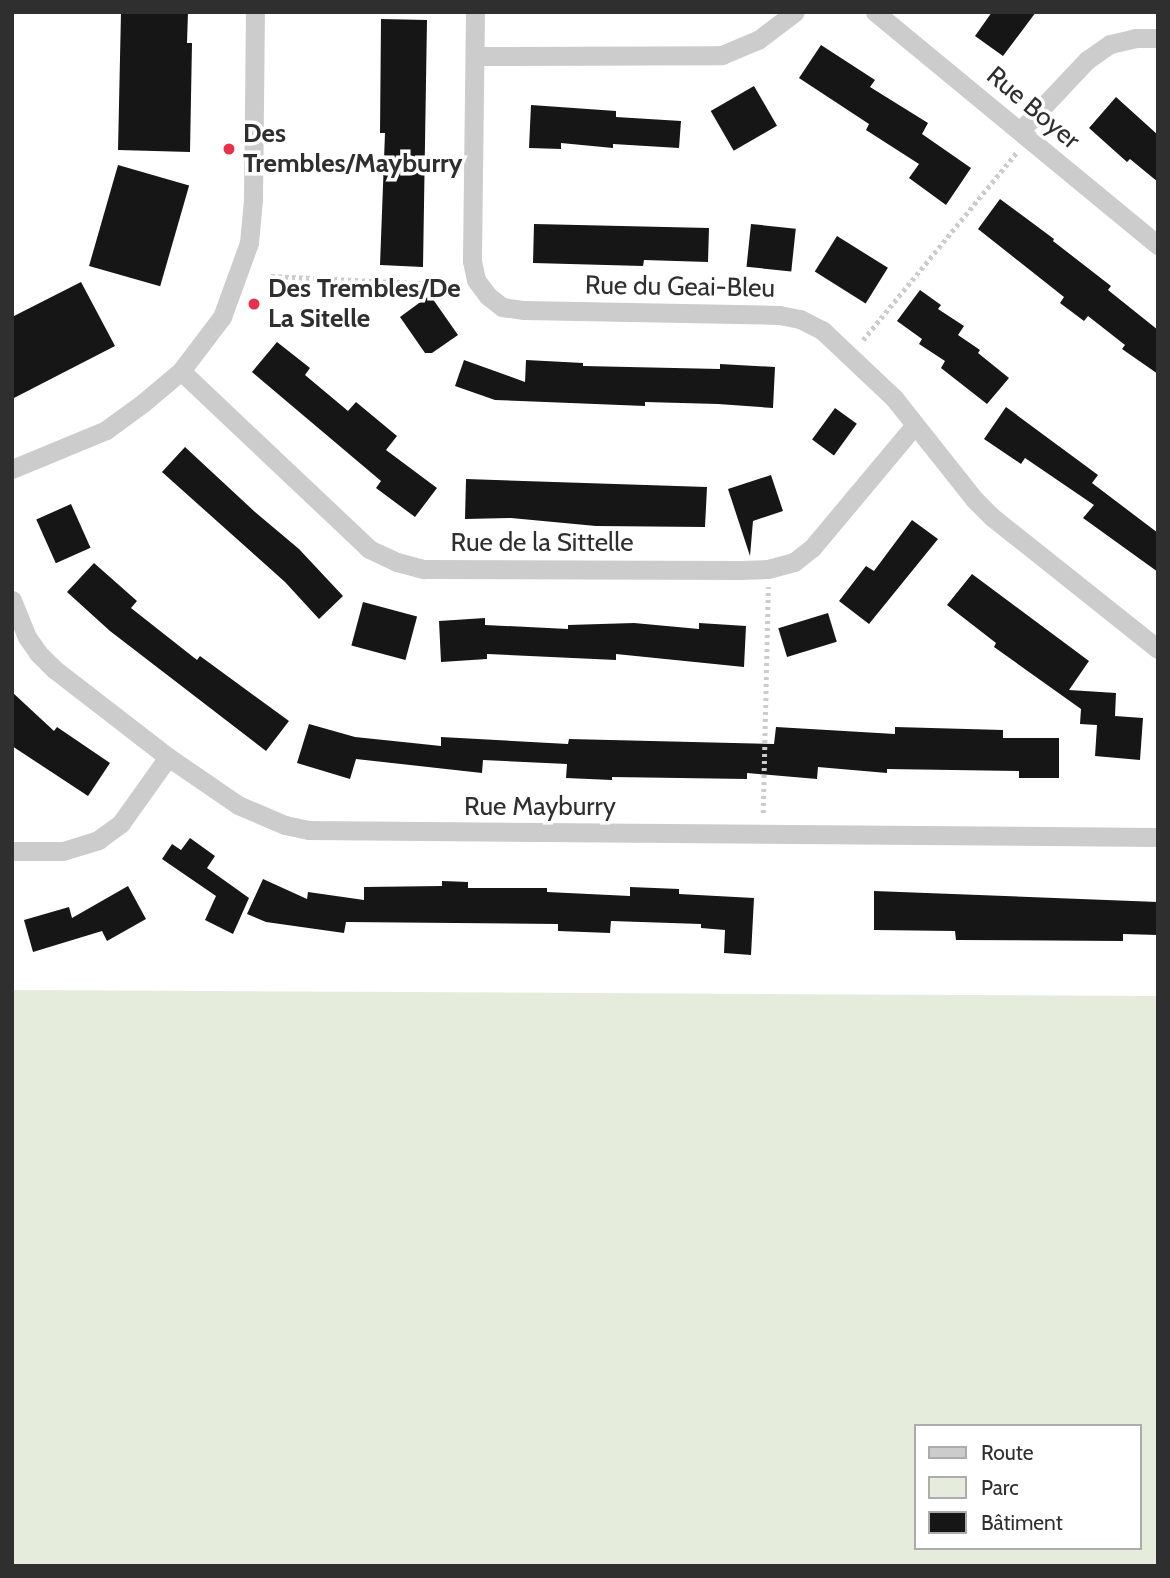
<!DOCTYPE html>
<meta charset="utf-8">
<style>
body{margin:0}
#map{position:relative;width:1170px;height:1578px;overflow:hidden;background:#fff;font-family:Cabin,sans-serif}
div>[style]{position:absolute}
[style*='--x']{left:calc(var(--x)*1px);top:calc(var(--y)*1px);width:calc(var(--w)*1px);rotate:calc(var(--a)*1deg)}
.green>*{inset:0;background:#e6ecdc}
.building>*{inset:0;background:#161616;transform-origin:0 0}
.path>*{height:4.5px;margin-top:-2.25px;transform-origin:0;background:repeating-linear-gradient(90deg,#ccc 0 3.5px,transparent 0 7px)}
.minor>*{height:19px;margin:-9.5px;padding:0 9.5px;transform-origin:9.5px;border-radius:9.5px;background:#ccc}
.dots>*{width:19px;height:19px;translate:-50% -50%;box-sizing:border-box;border:4px solid #fff;border-radius:50%}
span{translate:-50% -50%;white-space:nowrap;text-align:center;line-height:1.15;-webkit-text-stroke:7px #fff;paint-order:stroke}
.street-label{font-size:26px;color:#2f2f2f}
.poi-label{font-size:26px;color:#2f2f2f;font-weight:700}
.left{translate:0 -50%;text-align:left}
.frame{position:absolute;inset:0;border:14px solid #2f2f2f;pointer-events:none}
.legend{position:absolute;left:914px;top:1424px;width:228px;height:126px;box-sizing:border-box;background:#fff;border:2px solid #acacac;margin:0;padding:9px 12px;list-style:none;font-size:21px;color:#2f2f2f}
.legend li{display:flex;align-items:center;gap:14px;height:35px}
.legend b{width:35px;border:2px solid #acacac}
</style>
<div id="map">
<div class="green">
<i style="clip-path:polygon(evenodd,12px 990px,1158px 996px,1158px 1566px,12px 1566px,12px 990px,916px 1426px,1140px 1426px,1140px 1548px,916px 1548px,916px 1426px)"></i>
</div>
<div class="building">
<i style="clip-path:polygon(121px 12px,188px 12px,187px 43px,192px 43px,190px 152px,118px 150px)"></i>
<i style="clip-path:polygon(992px 12px,1036px 12px,1003px 56px,975px 36px)"></i>
<i style="clip-path:polygon(381px 19px,427px 20px,423px 267px,380px 265px,385px 133px,380px 133px)"></i>
<i style="clip-path:polygon(821px 45px,875px 80px,870px 87px,928px 123px,922px 134px,971px 168px,946px 205px,909px 178px,919px 164px,866px 130px,869px 124px,799px 78px)"></i>
<i style="left:754px;top:86px;width:46px;height:50px;rotate:60deg"></i>
<i style="clip-path:polygon(1116px 97px,1158px 135px,1158px 182px,1130px 159px,1127px 162px,1089px 128px)"></i>
<i style="clip-path:polygon(531px 105px,616px 111px,616px 117px,681px 121px,679px 148px,613px 144px,613px 148px,561px 143px,561px 149px,529px 148px)"></i>
<i style="left:118px;top:165px;width:74px;height:105px;rotate:16deg"></i>
<i style="clip-path:polygon(1000px 199px,1054px 239px,1053px 241px,1111px 286px,1108px 290px,1158px 330px,1158px 374px,1122px 349px,1125px 345px,1088px 316px,1084px 321px,1060px 303px,1064px 297px,978px 229px)"></i>
<i style="clip-path:polygon(534px 224px,709px 228px,708px 262px,644px 260px,643px 266px,533px 263px)"></i>
<i style="left:751px;top:224px;width:45px;height:43px;rotate:6deg"></i>
<i style="left:837px;top:236px;width:60px;height:42px;rotate:32deg"></i>
<i style="clip-path:polygon(81px 282px,115px 346px,12px 399px,12px 317px)"></i>
<i style="clip-path:polygon(920px 290px,941px 305px,938px 309px,964px 326px,958px 335px,980px 350px,978px 353px,1009px 378px,987px 404px,941px 368px,945px 361px,919px 344px,922px 339px,897px 321px)"></i>
<i style="clip-path:polygon(430px 295px,458px 335px,432px 353px,425px 353px,400px 317px)"></i>
<i style="clip-path:polygon(277px 342px,310px 368px,305px 375px,348px 411px,356px 402px,397px 436px,386px 450px,437px 488px,415px 517px,376px 488px,381px 481px,252px 372px)"></i>
<i style="clip-path:polygon(464px 360px,525px 382px,526px 360px,583px 363px,583px 366px,720px 369px,720px 364px,775px 367px,773px 408px,718px 404px,645px 402px,645px 406px,495px 400px,455px 386px)"></i>
<i style="clip-path:polygon(1006px 407px,1098px 475px,1092px 483px,1158px 533px,1158px 572px,1083px 518px,1094px 505px,1025px 458px,1021px 464px,984px 439px)"></i>
<i style="left:835px;top:408px;width:27px;height:39px;rotate:36deg"></i>
<i style="clip-path:polygon(185px 447px,255px 512px,299px 549px,343px 596px,319px 619px,285px 582px,162px 472px)"></i>
<i style="clip-path:polygon(771px 475px,783px 511px,753px 521px,750px 556px,728px 489px)"></i>
<i style="clip-path:polygon(466px 479px,707px 487px,705px 527px,596px 526px,511px 518px,465px 519px)"></i>
<i style="left:71px;top:504px;width:48px;height:38px;rotate:66deg"></i>
<i style="clip-path:polygon(912px 520px,938px 539px,869px 624px,839px 601px,866px 566px,874px 571px)"></i>
<i style="clip-path:polygon(94px 563px,137px 601px,131px 608px,197px 660px,200px 656px,289px 721px,266px 751px,110px 631px,67px 592px)"></i>
<i style="clip-path:polygon(972px 574px,1089px 661px,1069px 690px,1116px 693px,1115px 716px,1143px 718px,1140px 760px,1095px 756px,1097px 725px,1080px 724px,1081px 709px,994px 647px,996px 643px,947px 605px)"></i>
<i style="left:363px;top:602px;width:56px;height:45px;rotate:15deg"></i>
<i style="left:828px;top:613px;width:30px;height:52px;rotate:73deg"></i>
<i style="clip-path:polygon(485px 618px,485px 625px,568px 629px,568px 625px,634px 623px,699px 629px,699px 623px,746px 626px,744px 667px,616px 654px,616px 660px,487px 654px,487px 659px,441px 662px,439px 621px)"></i>
<i style="clip-path:polygon(12px 692px,54px 731px,57px 727px,110px 763px,88px 796px,12px 746px)"></i>
<i style="clip-path:polygon(309px 724px,355px 737px,441px 746px,441px 737px,568px 744px,569px 739px,774px 744px,776px 727px,895px 734px,895px 727px,1003px 730px,1003px 738px,1059px 738px,1059px 778px,1019px 778px,1019px 771px,887px 769px,887px 773px,818px 767px,817px 779px,747px 773px,747px 779px,612px 777px,612px 780px,566px 778px,567px 764px,483px 760px,482px 773px,356px 759px,350px 779px,297px 763px)"></i>
<i style="clip-path:polygon(190px 838px,215px 856px,207px 868px,249px 898px,233px 934px,205px 920px,216px 896px,162px 859px,172px 844px,181px 850px)"></i>
<i style="clip-path:polygon(263px 879px,307px 899px,308px 892px,364px 900px,364px 887px,442px 886px,442px 881px,468px 882px,468px 888px,547px 888px,547px 892px,630px 896px,630px 887px,679px 889px,679px 894px,754px 898px,751px 955px,724px 953px,725px 930px,701px 928px,701px 924px,611px 921px,610px 933px,558px 931px,558px 924px,346px 922px,344px 933px,266px 922px,247px 914px)"></i>
<i style="clip-path:polygon(128px 886px,146px 919px,107px 941px,102px 931px,33px 952px,24px 920px,69px 907px,72px 918px)"></i>
<i style="clip-path:polygon(874px 891px,1158px 902px,1158px 935px,1123px 934px,1123px 941px,956px 940px,955px 931px,874px 930px)"></i>
</div>
<div class="path">
<i style="--x:271;--y:276;--w:186;--a:2.8"></i>
<i style="--x:863;--y:340;--w:243;--a:-50.7"></i>
<i style="--x:763;--y:813;--w:226;--a:-88.7"></i>
</div>
<div class="minor">
<i style="--x:475;--y:12;--w:249;--a:90.7"></i>
<i style="--x:472;--y:261;--w:19;--a:78"></i>
<i style="--x:476;--y:280;--w:20;--a:53"></i>
<i style="--x:488;--y:296;--w:18;--a:38"></i>
<i style="--x:502;--y:307;--w:22;--a:8"></i>
<i style="--x:524;--y:310;--w:255;--a:1.1"></i>
<i style="--x:779;--y:315;--w:21;--a:11"></i>
<i style="--x:800;--y:319;--w:25;--a:27"></i>
<i style="--x:822;--y:330;--w:99;--a:43.4"></i>
<i style="--x:894;--y:398;--w:129;--a:51.6"></i>
<i style="--x:974;--y:499;--w:25;--a:45"></i>
<i style="--x:992;--y:517;--w:212;--a:38.5"></i>
<i style="--x:875;--y:12;--w:367;--a:39.5"></i>
<i style="--x:475;--y:56;--w:247;--a:-0.2"></i>
<i style="--x:722;--y:55;--w:39;--a:-23"></i>
<i style="--x:758;--y:40;--w:46;--a:-37.1"></i>
<i style="--x:1020;--y:131;--w:98;--a:-46.7"></i>
<i style="--x:1087;--y:60;--w:28;--a:-35"></i>
<i style="--x:1110;--y:44;--w:26;--a:-13"></i>
<i style="--x:1135;--y:38;--w:23;--a:0"></i>
<i style="--x:181;--y:371;--w:259;--a:43.4"></i>
<i style="--x:369;--y:549;--w:31;--a:25"></i>
<i style="--x:397;--y:562;--w:28;--a:15"></i>
<i style="--x:424;--y:569;--w:316;--a:0.2"></i>
<i style="--x:740;--y:570;--w:28;--a:-2"></i>
<i style="--x:768;--y:569;--w:27;--a:-15"></i>
<i style="--x:794;--y:562;--w:23;--a:-38"></i>
<i style="--x:812;--y:548;--w:160;--a:-50.1"></i>
<i style="--x:12;--y:469;--w:102;--a:-22.5"></i>
<i style="--x:106;--y:430;--w:46;--a:-36.1"></i>
<i style="--x:143;--y:403;--w:50;--a:-40.1"></i>
<i style="--x:181;--y:371;--w:68;--a:-52.8"></i>
<i style="--x:222;--y:317;--w:79;--a:-70"></i>
<i style="--x:249;--y:243;--w:43;--a:-84.7"></i>
<i style="--x:253;--y:200;--w:188;--a:-89.4"></i>
<i style="--x:12;--y:600;--w:40;--a:68"></i>
<i style="--x:27;--y:637;--w:19;--a:55"></i>
<i style="--x:38;--y:653;--w:23;--a:45"></i>
<i style="--x:54;--y:669;--w:144;--a:37.7"></i>
<i style="--x:168;--y:757;--w:85;--a:34.4"></i>
<i style="--x:238;--y:805;--w:51;--a:23.1"></i>
<i style="--x:285;--y:825;--w:24;--a:12"></i>
<i style="--x:308;--y:830;--w:850;--a:0.47"></i>
<i style="--x:12;--y:851;--w:51;--a:0"></i>
<i style="--x:63;--y:851;--w:37;--a:-17"></i>
<i style="--x:98;--y:840;--w:29;--a:-36"></i>
<i style="--x:121;--y:823;--w:81;--a:-54.5"></i>
</div>
<div class="dots">
<i style="left:229px;top:149px;background:#e72f4e"></i>
<i style="left:254px;top:304px;background:#e72f4e"></i>
</div>
<div class="street-label">
<span style="left:1033px;top:108px;rotate:40deg">Rue Boyer</span>
<span style="left:680px;top:287px;rotate:1deg">Rue du Geai-Bleu</span>
<span style="left:542px;top:543px">Rue de la Sittelle</span>
<span style="left:540px;top:807px">Rue Mayburry</span>
</div>
<div class="poi-label">
<span class="left" style="left:243px;top:149px">Des<br>Trembles/Mayburry</span>
<span class="left" style="left:268px;top:304px">Des Trembles/De<br>La Sitelle</span>
</div>
<div class="frame"></div>
<ul class="legend">
<li><b style="height:9px;background:#ccc"></b>Route</li>
<li><b style="height:19px;background:#e6ecdc"></b>Parc</li>
<li><b style="height:19px;background:#161616"></b>Bâtiment</li>
</ul>
</div>
